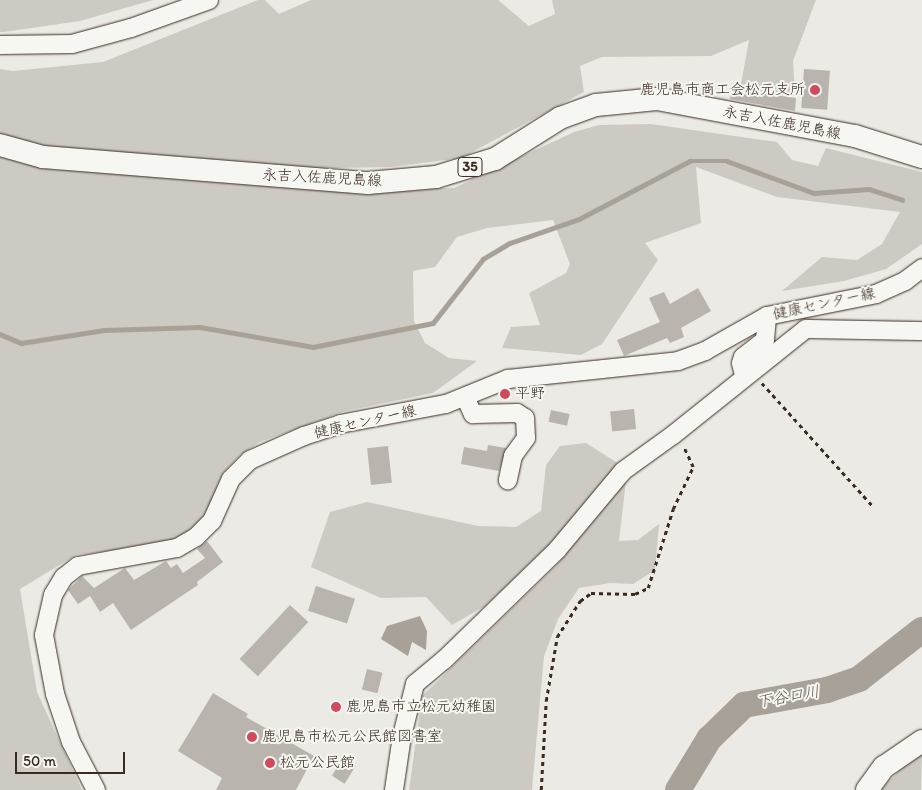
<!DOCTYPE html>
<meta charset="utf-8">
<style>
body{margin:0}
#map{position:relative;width:922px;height:790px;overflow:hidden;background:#ebeae5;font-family:Itim,"Klee One",sans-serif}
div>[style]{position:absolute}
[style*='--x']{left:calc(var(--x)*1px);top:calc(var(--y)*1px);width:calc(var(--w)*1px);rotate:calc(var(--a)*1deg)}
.green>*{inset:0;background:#cdcac4}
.water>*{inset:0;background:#a8a198}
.stream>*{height:4.5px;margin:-2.25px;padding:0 2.25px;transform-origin:2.25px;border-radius:2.25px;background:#a8a198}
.river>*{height:26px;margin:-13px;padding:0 13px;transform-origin:13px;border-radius:13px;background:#a8a198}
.building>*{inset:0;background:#bab4ae;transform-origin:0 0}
.path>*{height:2.5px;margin-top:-1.25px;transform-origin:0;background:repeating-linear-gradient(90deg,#3b2a1e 0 4px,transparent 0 8px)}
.roads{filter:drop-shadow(0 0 1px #3b2a1e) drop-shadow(0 0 1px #3b2a1e)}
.minor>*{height:18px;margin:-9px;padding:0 9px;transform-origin:9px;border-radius:9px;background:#f6f6f2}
.major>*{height:22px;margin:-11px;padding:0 11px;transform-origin:11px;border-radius:11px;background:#f6f6f2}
.dots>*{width:14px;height:14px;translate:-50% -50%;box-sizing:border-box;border:2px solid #f6f6f2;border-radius:50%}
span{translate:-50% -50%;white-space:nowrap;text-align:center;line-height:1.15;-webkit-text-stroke:4px #f6f6f2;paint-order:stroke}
.shield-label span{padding:1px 4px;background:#f6f6f2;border:1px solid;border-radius:4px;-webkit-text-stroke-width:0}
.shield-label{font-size:14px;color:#3b2a1e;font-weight:700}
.poi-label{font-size:15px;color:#3b2a1e}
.right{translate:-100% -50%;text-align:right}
.left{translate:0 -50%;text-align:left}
.street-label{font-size:15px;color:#3b2a1e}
.water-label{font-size:16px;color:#615449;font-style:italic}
.scale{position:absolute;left:15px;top:752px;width:110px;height:22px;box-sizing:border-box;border:2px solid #3b2a1e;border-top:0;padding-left:6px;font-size:15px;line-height:18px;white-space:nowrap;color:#3b2a1e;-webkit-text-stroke:4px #f6f6f2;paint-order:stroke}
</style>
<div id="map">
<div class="green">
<i style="clip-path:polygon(0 0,153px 0,80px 21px,4px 32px,0 32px)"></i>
<i style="clip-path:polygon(258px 0,265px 0,279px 14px,311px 0,498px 0,529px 26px,555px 14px,552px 0,816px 0,793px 61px,795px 96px,740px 89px,749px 40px,711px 56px,602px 57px,580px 66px,584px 92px,461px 158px,391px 167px,275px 169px,38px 147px,0 136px,0 69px,13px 71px,103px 62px)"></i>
<i style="clip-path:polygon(651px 124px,777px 142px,792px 160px,818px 166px,826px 148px,922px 172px,922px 244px,886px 269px,844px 281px,782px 291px,822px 257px,857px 260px,882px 244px,900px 212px,777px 197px,696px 167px,701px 223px,645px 243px,658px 260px,602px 344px,581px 355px,502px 348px,511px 327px,540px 325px,529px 293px,566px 273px,570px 264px,553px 220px,487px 228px,457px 237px,435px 267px,413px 271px,414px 321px,425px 343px,449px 358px,477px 361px,433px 393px,342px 412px,260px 442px,240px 455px,223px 473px,208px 509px,193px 529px,172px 543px,76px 555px,20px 589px,37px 692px,82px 790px,0 790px,0 154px,52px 169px,337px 189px,454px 188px,574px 132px,599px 125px)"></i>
<i style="clip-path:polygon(586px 443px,619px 464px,551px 543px,485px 606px,452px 625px,426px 597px,381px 598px,311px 567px,330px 512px,367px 502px,478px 526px,516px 527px,541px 511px,546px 465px,560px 446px)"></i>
<i style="clip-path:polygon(626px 481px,619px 541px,638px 540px,659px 524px,655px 570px,633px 584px,610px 583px,579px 588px,558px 619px,544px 656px,532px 790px,409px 790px,422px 696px,556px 566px)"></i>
<i style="clip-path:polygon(922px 752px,921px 790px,880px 790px,911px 759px)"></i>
</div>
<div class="water">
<i style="clip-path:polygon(420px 616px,427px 631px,426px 650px,412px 642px,408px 656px,381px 639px,387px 626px)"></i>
</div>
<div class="stream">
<i style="--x:0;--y:334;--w:23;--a:23"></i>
<i style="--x:21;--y:343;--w:84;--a:-8.9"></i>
<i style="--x:104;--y:330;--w:96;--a:-1.8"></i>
<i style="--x:200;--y:327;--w:115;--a:10"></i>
<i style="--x:313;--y:347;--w:122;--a:-11.3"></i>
<i style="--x:433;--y:323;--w:81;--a:-52"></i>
<i style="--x:483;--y:259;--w:31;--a:-31"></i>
<i style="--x:510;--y:243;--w:73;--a:-19.2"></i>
<i style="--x:579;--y:219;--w:125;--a:-27.6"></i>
<i style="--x:690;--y:161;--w:37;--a:0"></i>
<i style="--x:727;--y:161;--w:93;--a:20.2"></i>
<i style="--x:814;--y:193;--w:55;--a:-4.2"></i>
<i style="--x:869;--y:189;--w:35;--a:18"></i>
</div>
<div class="river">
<i style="--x:678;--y:790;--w:60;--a:-58.7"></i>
<i style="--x:709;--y:739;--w:49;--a:-44.2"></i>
<i style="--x:744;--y:705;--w:84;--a:-10.2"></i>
<i style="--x:827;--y:690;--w:34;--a:-19"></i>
<i style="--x:859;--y:679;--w:80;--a:-37.9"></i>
</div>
<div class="building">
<i style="left:804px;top:69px;width:26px;height:39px;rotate:4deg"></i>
<i style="clip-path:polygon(732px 89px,796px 98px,795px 111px,730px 99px)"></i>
<i style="clip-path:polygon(698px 288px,711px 311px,681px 328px,684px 337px,670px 343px,667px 338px,624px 356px,617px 340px,660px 322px,649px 298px,664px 292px,670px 304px)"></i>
<i style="left:634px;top:409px;width:20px;height:24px;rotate:84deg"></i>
<i style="left:551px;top:410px;width:19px;height:12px;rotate:12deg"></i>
<i style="clip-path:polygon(488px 445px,506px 448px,499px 471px,461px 464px,464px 447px,487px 451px)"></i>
<i style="left:388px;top:446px;width:37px;height:21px;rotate:84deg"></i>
<i style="clip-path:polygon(207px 541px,223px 562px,197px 582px,198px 585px,131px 630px,113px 603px,100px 612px,90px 596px,78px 604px,68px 590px,82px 576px,94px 588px,125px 568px,134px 580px,166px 561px,171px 568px,177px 564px,183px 573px,205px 558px,197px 549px)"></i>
<i style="left:316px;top:586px;width:41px;height:26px;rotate:18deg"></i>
<i style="left:290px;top:605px;width:25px;height:74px;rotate:43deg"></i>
<i style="left:367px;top:669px;width:16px;height:21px;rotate:14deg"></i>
<i style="clip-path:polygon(213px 693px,248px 714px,246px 717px,314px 756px,296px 790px,216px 790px,222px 778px,178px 751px)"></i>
<i style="left:343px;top:758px;width:15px;height:21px;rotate:32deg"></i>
</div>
<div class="path">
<i style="--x:762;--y:383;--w:164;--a:48"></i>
<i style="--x:541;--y:790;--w:89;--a:-86.8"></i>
<i style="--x:546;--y:701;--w:65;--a:-80.2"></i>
<i style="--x:557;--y:637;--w:43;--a:-57.4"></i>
<i style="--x:580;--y:601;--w:14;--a:-36"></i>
<i style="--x:591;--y:593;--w:44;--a:1.3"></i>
<i style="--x:635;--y:594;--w:14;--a:-25"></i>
<i style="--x:648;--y:588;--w:83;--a:-72.4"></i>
<i style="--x:673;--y:509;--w:47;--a:-64.5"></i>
<i style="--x:693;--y:467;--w:23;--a:-115"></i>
</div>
<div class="roads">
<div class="minor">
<i style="--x:0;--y:45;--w:72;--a:-0.8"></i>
<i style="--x:72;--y:44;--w:61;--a:-15.2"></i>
<i style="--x:131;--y:28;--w:83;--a:-19.7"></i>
<i style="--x:744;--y:375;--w:12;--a:-104"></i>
<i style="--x:741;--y:363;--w:6;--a:-72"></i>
<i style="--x:743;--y:357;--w:28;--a:-38"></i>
<i style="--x:765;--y:340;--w:24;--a:-85"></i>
<i style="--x:465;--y:397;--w:19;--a:65"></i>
<i style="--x:473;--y:414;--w:44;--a:-1.3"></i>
<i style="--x:517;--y:413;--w:9;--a:32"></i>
<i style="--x:525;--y:418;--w:20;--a:87"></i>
<i style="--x:526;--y:438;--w:22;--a:126"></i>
<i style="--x:513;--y:456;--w:25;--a:102"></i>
<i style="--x:96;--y:790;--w:54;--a:-117.5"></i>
<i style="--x:71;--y:742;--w:51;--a:-108.4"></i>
<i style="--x:55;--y:694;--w:60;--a:-100.6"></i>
<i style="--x:44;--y:635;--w:41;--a:-77.3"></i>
<i style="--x:53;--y:595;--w:21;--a:-59"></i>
<i style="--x:64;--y:577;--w:18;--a:-38"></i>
<i style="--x:78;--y:566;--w:101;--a:-10.3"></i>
<i style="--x:177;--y:548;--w:22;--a:-30"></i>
<i style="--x:196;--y:537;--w:23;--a:-45"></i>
<i style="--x:212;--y:521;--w:46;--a:-65.7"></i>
<i style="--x:231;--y:479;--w:27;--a:-45"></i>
<i style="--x:250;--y:460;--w:59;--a:-24"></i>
<i style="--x:304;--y:436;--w:38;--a:-18"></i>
<i style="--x:340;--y:424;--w:108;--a:-10.7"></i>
<i style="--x:446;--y:404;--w:67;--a:-22"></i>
<i style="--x:508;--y:379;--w:171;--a:-6"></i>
<i style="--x:678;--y:361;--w:29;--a:-20"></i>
<i style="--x:705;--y:351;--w:71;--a:-29.4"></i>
<i style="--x:767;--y:316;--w:111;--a:-11.4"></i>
<i style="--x:876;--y:294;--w:32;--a:-24"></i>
<i style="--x:905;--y:281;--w:21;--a:-37"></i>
<i style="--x:394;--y:790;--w:55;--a:-81.6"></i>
<i style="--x:402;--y:736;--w:54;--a:-76"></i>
<i style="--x:415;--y:684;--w:38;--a:-40"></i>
<i style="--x:444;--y:660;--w:158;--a:-44.2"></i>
<i style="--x:557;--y:550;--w:103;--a:-50.1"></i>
<i style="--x:623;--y:471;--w:62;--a:-35.8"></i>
<i style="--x:673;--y:435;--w:170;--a:-38.6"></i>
<i style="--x:806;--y:329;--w:116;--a:1"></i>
</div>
<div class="major">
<i style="--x:0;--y:145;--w:45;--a:15.6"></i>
<i style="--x:43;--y:157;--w:326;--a:4.6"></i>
<i style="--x:368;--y:183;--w:68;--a:-5"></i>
<i style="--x:436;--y:177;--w:62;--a:-17"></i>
<i style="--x:495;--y:159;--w:77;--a:-32.2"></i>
<i style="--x:560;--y:118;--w:38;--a:-20"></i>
<i style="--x:596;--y:105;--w:61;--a:-5.6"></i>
<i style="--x:657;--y:99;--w:201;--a:10.6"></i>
<i style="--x:855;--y:136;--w:70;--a:17.4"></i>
<i style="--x:867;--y:790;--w:29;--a:-54"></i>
<i style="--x:884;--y:767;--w:46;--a:-34.4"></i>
</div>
</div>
<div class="dots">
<i style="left:815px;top:90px;background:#d1495b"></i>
<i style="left:505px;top:394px;background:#d1495b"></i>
<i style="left:336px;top:707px;background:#d1495b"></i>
<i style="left:252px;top:737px;background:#d1495b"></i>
<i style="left:270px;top:763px;background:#d1495b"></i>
</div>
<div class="shield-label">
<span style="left:470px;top:167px">35</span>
</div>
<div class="poi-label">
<span class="right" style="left:805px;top:90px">鹿児島市商工会松元支所</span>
<span class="left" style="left:515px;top:394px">平野</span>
<span class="left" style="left:346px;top:707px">鹿児島市立松元幼稚園</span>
<span class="left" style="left:262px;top:737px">鹿児島市松元公民館図書室</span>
<span class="left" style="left:280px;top:763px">松元公民館</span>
</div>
<div class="street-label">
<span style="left:782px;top:123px;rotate:11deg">永吉入佐鹿児島線</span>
<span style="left:322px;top:178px;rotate:3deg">永吉入佐鹿児島線</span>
<span style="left:824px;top:304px;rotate:-12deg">健康センター線</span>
<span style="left:365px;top:422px;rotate:-13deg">健康センター線</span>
</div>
<div class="water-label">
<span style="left:788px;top:697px;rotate:-10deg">下谷口川</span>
</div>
<div class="scale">50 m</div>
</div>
